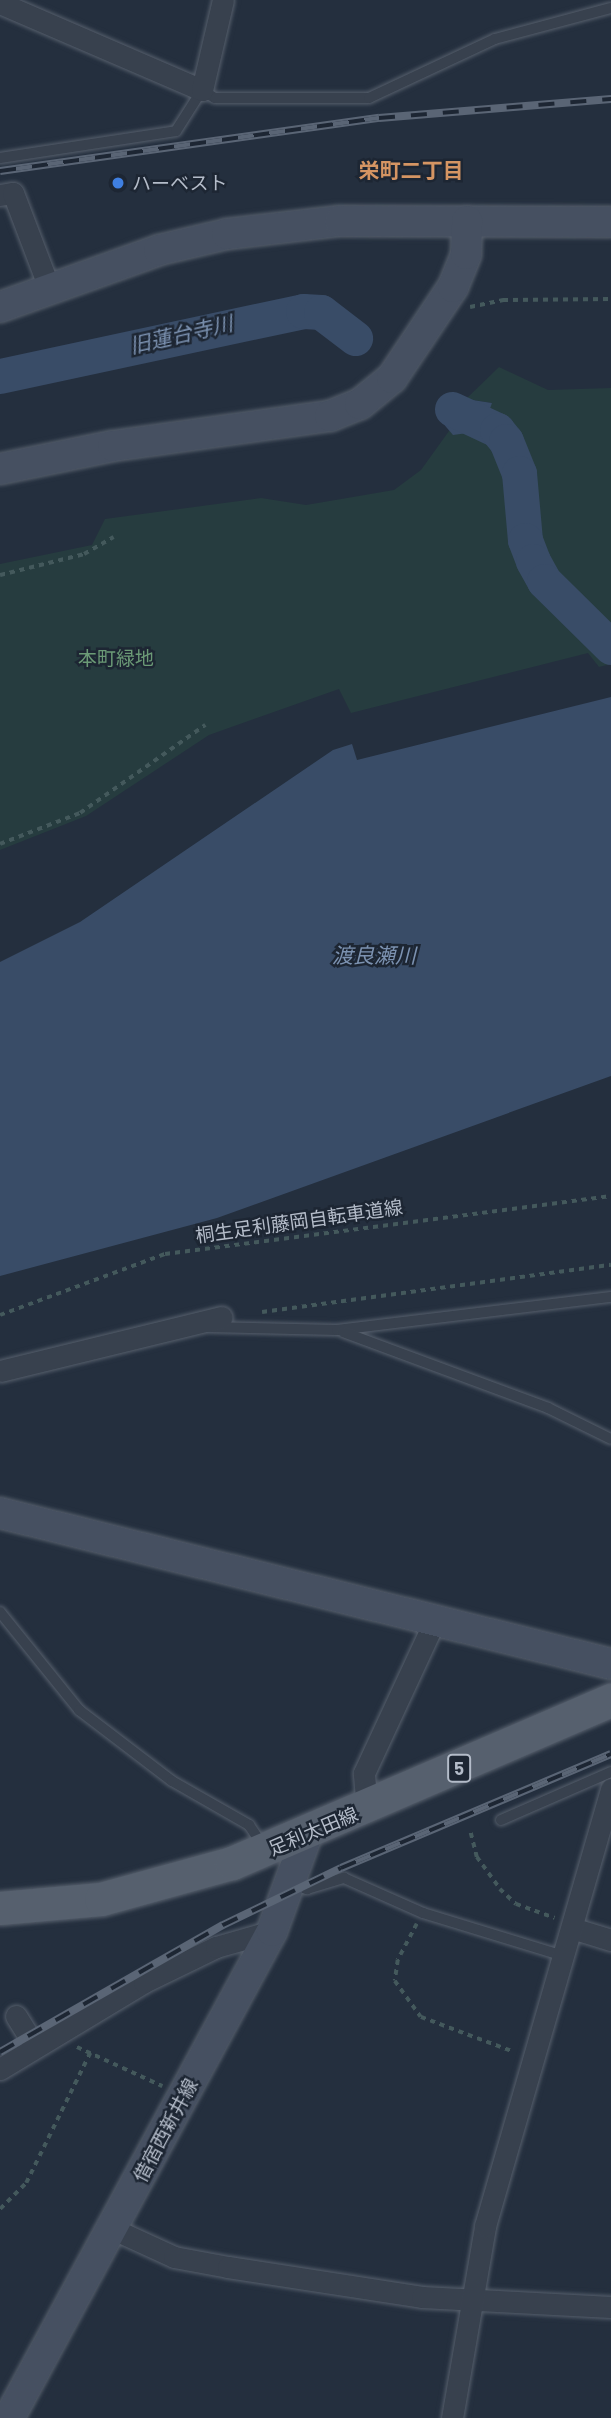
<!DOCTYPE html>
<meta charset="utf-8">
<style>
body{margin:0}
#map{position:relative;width:611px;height:2418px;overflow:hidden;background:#242f3e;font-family:Barlow,"Noto Sans JP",sans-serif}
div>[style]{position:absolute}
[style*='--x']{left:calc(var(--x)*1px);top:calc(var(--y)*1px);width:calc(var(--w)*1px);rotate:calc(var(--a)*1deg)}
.green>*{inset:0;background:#263c3f}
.water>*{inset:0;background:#394c67}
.river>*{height:35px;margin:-17.5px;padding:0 17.5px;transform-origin:17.5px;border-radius:17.5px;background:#394c67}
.path>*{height:3.5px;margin-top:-1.75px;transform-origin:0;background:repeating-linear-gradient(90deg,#44595c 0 5px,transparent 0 10px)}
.roads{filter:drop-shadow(0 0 2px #565f6c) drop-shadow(0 0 2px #565f6c)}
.lane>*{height:10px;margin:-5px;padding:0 5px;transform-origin:5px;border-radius:5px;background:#38414e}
.street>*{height:21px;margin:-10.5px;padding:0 10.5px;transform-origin:10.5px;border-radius:10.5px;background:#38414e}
.secondary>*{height:30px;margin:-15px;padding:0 15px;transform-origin:15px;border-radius:15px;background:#465061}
.primary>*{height:33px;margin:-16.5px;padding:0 16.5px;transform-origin:16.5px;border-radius:16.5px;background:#56606e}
.rail>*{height:8px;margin-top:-4px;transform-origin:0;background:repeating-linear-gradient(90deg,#1d2633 0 16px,#5a6575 0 32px);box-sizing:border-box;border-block:2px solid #5a6575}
.dots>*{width:19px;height:19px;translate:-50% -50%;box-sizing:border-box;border:4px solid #1d2633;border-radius:50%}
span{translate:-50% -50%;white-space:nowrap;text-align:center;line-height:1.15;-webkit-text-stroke:5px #1d2633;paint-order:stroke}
.shield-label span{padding:2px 5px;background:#1d2633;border:2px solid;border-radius:5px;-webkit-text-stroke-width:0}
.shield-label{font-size:18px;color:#b4bcc9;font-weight:700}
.poi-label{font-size:19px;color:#b4bcc9}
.left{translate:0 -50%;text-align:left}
.park-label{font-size:19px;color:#6b9a76}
.street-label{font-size:19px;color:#b4bcc9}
.neighbourhood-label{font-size:21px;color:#d59563;font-weight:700}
.water-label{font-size:21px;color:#7c92b1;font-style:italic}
</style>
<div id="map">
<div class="green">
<i style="clip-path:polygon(499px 367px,548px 390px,611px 388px,611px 664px,599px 667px,588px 653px,351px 713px,339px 689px,209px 735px,86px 816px,0 850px,0 564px,92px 545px,105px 519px,261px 498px,306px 505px,394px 490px,421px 470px,449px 431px,467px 431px,492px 403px,466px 399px)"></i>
</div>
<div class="water">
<i style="clip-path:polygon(466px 399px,492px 403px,482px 431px,453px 435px,441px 421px)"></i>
<i style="clip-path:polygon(611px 697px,611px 1076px,217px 1218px,0 1276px,0 962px,80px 922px,333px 750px,352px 744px,357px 760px)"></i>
</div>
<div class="river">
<i style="--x:0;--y:376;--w:310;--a:-12.1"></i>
<i style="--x:303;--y:311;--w:18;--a:3"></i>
<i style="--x:321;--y:312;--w:43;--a:37.4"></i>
<i style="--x:452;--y:409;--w:50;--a:25"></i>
<i style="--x:497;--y:430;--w:14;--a:51"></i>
<i style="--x:506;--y:441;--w:35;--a:68"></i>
<i style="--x:519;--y:473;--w:67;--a:84.9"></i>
<i style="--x:525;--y:540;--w:22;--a:69"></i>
<i style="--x:533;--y:561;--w:23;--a:61"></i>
<i style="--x:544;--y:581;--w:94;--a:44.6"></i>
</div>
<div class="path">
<i style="--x:470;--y:307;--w:34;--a:-12"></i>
<i style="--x:503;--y:300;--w:108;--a:-0.5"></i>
<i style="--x:0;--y:575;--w:87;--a:-14"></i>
<i style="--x:84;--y:554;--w:34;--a:-30"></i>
<i style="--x:0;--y:844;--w:86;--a:-21.2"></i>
<i style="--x:80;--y:813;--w:153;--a:-35.1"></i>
<i style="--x:262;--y:1312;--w:352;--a:-7.7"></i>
<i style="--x:0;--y:1315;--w:176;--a:-20.3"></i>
<i style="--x:165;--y:1254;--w:450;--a:-7.4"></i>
<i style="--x:471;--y:1833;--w:25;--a:76"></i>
<i style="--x:477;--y:1857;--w:39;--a:54"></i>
<i style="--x:500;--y:1889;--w:22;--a:43"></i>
<i style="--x:516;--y:1904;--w:41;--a:19.7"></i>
<i style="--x:417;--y:1924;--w:41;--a:117.8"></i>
<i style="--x:398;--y:1960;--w:21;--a:98"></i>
<i style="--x:395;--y:1981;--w:44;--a:54.2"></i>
<i style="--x:421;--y:2017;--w:99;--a:20.6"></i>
<i style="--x:77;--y:2047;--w:94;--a:24.6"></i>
<i style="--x:0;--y:2209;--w:37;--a:-45"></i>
<i style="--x:26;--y:2183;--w:145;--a:-63.8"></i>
</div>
<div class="roads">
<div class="lane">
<i style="--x:0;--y:158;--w:178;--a:-8.7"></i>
<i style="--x:176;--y:131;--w:49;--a:-57.6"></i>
<i style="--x:202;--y:90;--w:15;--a:32"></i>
<i style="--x:215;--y:98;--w:154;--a:0"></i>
<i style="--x:369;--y:98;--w:139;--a:-25.1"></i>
<i style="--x:495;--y:39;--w:120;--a:-15"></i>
<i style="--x:208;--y:1327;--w:129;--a:1.3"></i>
<i style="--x:337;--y:1330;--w:276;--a:-6.9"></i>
<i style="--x:343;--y:1332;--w:219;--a:20.3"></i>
<i style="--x:548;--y:1408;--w:70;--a:26.2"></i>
<i style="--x:0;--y:1612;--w:126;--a:51.1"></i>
<i style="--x:79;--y:1710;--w:117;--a:37.4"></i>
<i style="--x:172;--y:1781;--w:89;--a:29.7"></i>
<i style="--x:249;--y:1825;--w:25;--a:56"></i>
<i style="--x:501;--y:1820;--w:120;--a:-23.6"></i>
<i style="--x:292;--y:1885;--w:16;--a:15"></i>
<i style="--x:307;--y:1889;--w:39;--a:-17"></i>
<i style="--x:344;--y:1878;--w:86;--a:23.9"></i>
<i style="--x:423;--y:1913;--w:147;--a:17"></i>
</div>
<div class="street">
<i style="--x:0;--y:3;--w:220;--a:23.3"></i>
<i style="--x:202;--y:90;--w:92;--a:-76.9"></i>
<i style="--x:0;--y:195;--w:13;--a:-9"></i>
<i style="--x:13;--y:193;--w:102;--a:69.2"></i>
<i style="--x:0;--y:1371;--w:228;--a:-13.7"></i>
<i style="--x:367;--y:1809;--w:36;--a:-95"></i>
<i style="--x:364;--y:1773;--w:169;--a:-65.1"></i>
<i style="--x:575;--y:1929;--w:38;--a:17"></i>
<i style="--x:16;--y:2016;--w:36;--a:58"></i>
<i style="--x:0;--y:2069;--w:168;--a:-31.1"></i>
<i style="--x:144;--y:1982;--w:80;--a:-25.9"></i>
<i style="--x:216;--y:1947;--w:58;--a:-15.9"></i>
<i style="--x:111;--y:2228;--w:69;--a:24.7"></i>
<i style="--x:174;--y:2257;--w:55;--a:10.5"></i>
<i style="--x:228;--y:2267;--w:196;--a:8.8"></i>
<i style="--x:422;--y:2297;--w:189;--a:3"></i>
<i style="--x:452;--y:2418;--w:195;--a:-80.2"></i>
<i style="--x:485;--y:2226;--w:455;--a:-73.9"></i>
</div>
<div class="secondary">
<i style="--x:0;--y:307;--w:169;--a:-19.7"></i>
<i style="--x:159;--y:250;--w:70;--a:-13.2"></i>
<i style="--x:227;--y:234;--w:114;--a:-6.6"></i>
<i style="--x:340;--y:221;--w:271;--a:0.2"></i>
<i style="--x:0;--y:469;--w:115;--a:-11.5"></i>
<i style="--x:113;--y:446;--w:219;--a:-7.9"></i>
<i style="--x:330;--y:416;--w:32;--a:-22"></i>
<i style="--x:360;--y:404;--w:41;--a:-39.1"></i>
<i style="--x:392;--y:378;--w:110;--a:-56.2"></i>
<i style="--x:453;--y:287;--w:35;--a:-68"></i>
<i style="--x:466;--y:254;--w:33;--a:-88"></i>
<i style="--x:0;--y:1513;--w:629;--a:13.88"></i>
<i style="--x:9;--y:2418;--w:553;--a:-61.63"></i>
<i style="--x:272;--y:1931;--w:102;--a:-70"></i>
</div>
<div class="primary">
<i style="--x:0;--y:1908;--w:101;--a:-5.1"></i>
<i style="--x:101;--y:1899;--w:136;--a:-15.4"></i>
<i style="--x:232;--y:1863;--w:413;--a:-23.3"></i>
</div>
</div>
<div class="rail">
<i style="--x:0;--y:171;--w:383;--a:-8"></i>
<i style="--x:379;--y:118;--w:233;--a:-4.7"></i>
<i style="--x:0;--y:2052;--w:257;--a:-29.7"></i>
<i style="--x:223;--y:1925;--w:131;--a:-25.8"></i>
<i style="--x:341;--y:1868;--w:293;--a:-22.9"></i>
</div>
<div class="dots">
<i style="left:118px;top:183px;background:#3f7fe0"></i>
</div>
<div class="shield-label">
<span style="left:459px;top:1768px">5</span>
</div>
<div class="poi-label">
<span class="left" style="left:132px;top:183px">ハーベスト</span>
</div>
<div class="park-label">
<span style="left:116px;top:658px">本町緑地</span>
</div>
<div class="street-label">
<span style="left:299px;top:1221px;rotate:-8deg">桐生足利藤岡自転車道線</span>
<span style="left:313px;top:1831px;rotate:-23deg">足利太田線</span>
<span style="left:165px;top:2130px;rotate:-62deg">借宿西新井線</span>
</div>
<div class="neighbourhood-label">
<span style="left:411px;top:170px">栄町二丁目</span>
</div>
<div class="water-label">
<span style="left:181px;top:334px;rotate:-13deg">旧蓮台寺川</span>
<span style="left:374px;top:955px">渡良瀬川</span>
</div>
</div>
